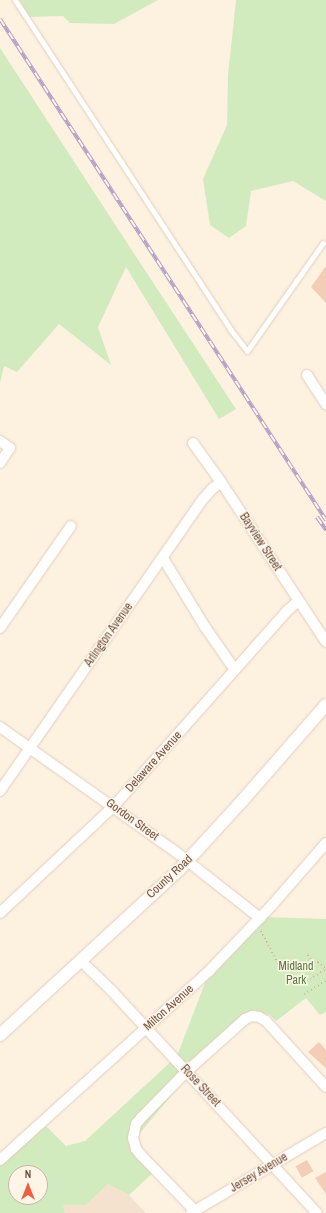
<!DOCTYPE html>
<style>
body{margin:0}
#map{position:relative;width:326px;height:1213px;overflow:hidden;background:#fdf1e0;font-family:"Archivo Narrow",sans-serif}
div>[style]{position:absolute}
[style*='--x']{left:calc(var(--x)*1px);top:calc(var(--y)*1px);width:calc(var(--w)*1px);rotate:calc(var(--a)*1deg)}
.residential>*{inset:0;background:#f5e2ce}
.green>*{inset:0;background:#d2ebbe}
.building>*{inset:0;background:#f3cdb6;transform-origin:0 0}
.path>*{height:1.5px;margin-top:-0.75px;transform-origin:0;background:repeating-linear-gradient(90deg,#d8b09a 0 1px,transparent 0 4px)}
.roads{filter:drop-shadow(0 0 1px #e3cebf) drop-shadow(0 0 1px #e3cebf)}
.service>*{height:5px;margin:-2.5px;padding:0 2.5px;transform-origin:2.5px;border-radius:2.5px;background:#fff}
.minor>*{height:10px;margin:-5px;padding:0 5px;transform-origin:5px;border-radius:5px;background:#fff}
.tertiary>*{height:12px;margin:-6px;padding:0 6px;transform-origin:6px;border-radius:6px;background:#fff}
.rail>*{height:4px;margin-top:-2px;transform-origin:0;background:repeating-linear-gradient(90deg,#fff5e7 0 8px,#b39fc6 0 16px);box-sizing:border-box;border-block:1px solid #b39fc6}
span{translate:-50% -50%;white-space:nowrap;text-align:center;line-height:1.15;-webkit-text-stroke:3px #fff5e7;paint-order:stroke}
.street-label{font-size:12px;color:#745546}
.park-label{font-size:12px;color:#527b3e}
.north{position:absolute;left:8px;top:1165px;width:40px;height:40px;box-sizing:border-box;background:#fff5e7;border:1px solid #c7b5a7;border-radius:50%;rotate:0deg;font-size:11px;font-weight:700;line-height:16px;text-align:center;color:#745546}
.north::after{content:'';display:block;margin:auto;width:14px;height:18px;background:#ec603f;clip-path:polygon(50% 0,100% 100%,50% 72%,0 100%)}
</style>
<div id="map">
<div class="residential">
<i style="clip-path:polygon(108px 1184px,129px 1195px,146px 1213px,65px 1213px,62px 1205px,86px 1205px)"></i>
</div>
<div class="green">
<i style="clip-path:polygon(19px 0,158px 0,114px 24px,70px 23px,63px 16px,30px 17px)"></i>
<i style="clip-path:polygon(236px 0,326px 0,326px 201px,293px 181px,251px 191px,246px 226px,229px 238px,210px 225px,203px 179px,227px 125px,228px 75px)"></i>
<i style="clip-path:polygon(0 48px,135px 255px,236px 409px,219px 419px,126px 267px,98px 327px,111px 365px,59px 324px,17px 372px,4px 366px,0 383px)"></i>
<i style="clip-path:polygon(evenodd,264px 917px,326px 919px,326px 1012px,320px 1015px,306px 998px,276px 1021px,270px 1015px,254px 1010px,257px 1015px,190px 1073px,135px 1139px,157px 1169px,129px 1195px,108px 1184px,86px 1205px,63px 1205px,65px 1213px,0 1213px,0 1158px,44px 1124px,66px 1146px,85px 1141px,177px 1056px,208px 975px,264px 917px,16px 1173px,40px 1173px,40px 1197px,16px 1197px,16px 1173px)"></i>
</div>
<div class="building">
<i style="clip-path:polygon(326px 266px,326px 303px,311px 287px)"></i>
<i style="clip-path:polygon(319px 1042px,326px 1050px,326px 1068px,308px 1052px)"></i>
<i style="left:307px;top:1160px;width:13px;height:13px;rotate:61deg"></i>
<i style="clip-path:polygon(326px 1172px,326px 1194px,315px 1178px)"></i>
</div>
<div class="path">
<i style="--x:261;--y:931;--w:47;--a:61.8"></i>
<i style="--x:308;--y:955;--w:9;--a:58"></i>
<i style="--x:313;--y:963;--w:5;--a:-11"></i>
<i style="--x:318;--y:962;--w:11;--a:41"></i>
<i style="--x:310;--y:979;--w:19;--a:-32"></i>
<i style="--x:304;--y:994;--w:26;--a:-31"></i>
</div>
<div class="roads">
<div class="service">
<i style="--x:15;--y:0;--w:393;--a:56.8"></i>
<i style="--x:230;--y:329;--w:28;--a:52"></i>
<i style="--x:247;--y:351;--w:132;--a:-54.9"></i>
</div>
<div class="minor">
<i style="--x:307;--y:375;--w:35;--a:57"></i>
<i style="--x:0;--y:441;--w:12;--a:35"></i>
<i style="--x:10;--y:448;--w:18;--a:124"></i>
<i style="--x:193;--y:443;--w:48;--a:54.3"></i>
<i style="--x:221;--y:482;--w:191;--a:56.7"></i>
<i style="--x:163;--y:558;--w:81;--a:58.7"></i>
<i style="--x:205;--y:627;--w:52;--a:55.1"></i>
<i style="--x:0;--y:628;--w:124;--a:-55.2"></i>
<i style="--x:0;--y:727;--w:216;--a:35.4"></i>
<i style="--x:176;--y:852;--w:107;--a:38.2"></i>
<i style="--x:0;--y:791;--w:357;--a:-55.2"></i>
<i style="--x:204;--y:498;--w:12;--a:-48"></i>
<i style="--x:212;--y:489;--w:11;--a:-38"></i>
<i style="--x:0;--y:913;--w:155;--a:-43.2"></i>
<i style="--x:113;--y:807;--w:262;--a:-48.4"></i>
<i style="--x:287;--y:611;--w:15;--a:-42"></i>
<i style="--x:81;--y:961;--w:42;--a:44"></i>
<i style="--x:111;--y:990;--w:304;--a:47.3"></i>
<i style="--x:0;--y:1160;--w:283;--a:-42.1"></i>
<i style="--x:210;--y:970;--w:91;--a:-46.3"></i>
<i style="--x:273;--y:904;--w:81;--a:-49"></i>
<i style="--x:195;--y:1211;--w:78;--a:-134"></i>
<i style="--x:141;--y:1155;--w:8;--a:-130"></i>
<i style="--x:136;--y:1149;--w:11;--a:-105"></i>
<i style="--x:133;--y:1138;--w:14;--a:-78"></i>
<i style="--x:136;--y:1124;--w:8;--a:-50"></i>
<i style="--x:141;--y:1118;--w:64;--a:-45.6"></i>
<i style="--x:186;--y:1072;--w:79;--a:-41.9"></i>
<i style="--x:245;--y:1019;--w:8;--a:-23"></i>
<i style="--x:252;--y:1016;--w:7;--a:8"></i>
<i style="--x:259;--y:1017;--w:8;--a:30"></i>
<i style="--x:266;--y:1021;--w:89;--a:47.7"></i>
<i style="--x:191;--y:1213;--w:157;--a:-30.7"></i>
</div>
<div class="tertiary">
<i style="--x:0;--y:1035;--w:242;--a:-42.7"></i>
<i style="--x:178;--y:871;--w:96;--a:-47.5"></i>
<i style="--x:243;--y:800;--w:126;--a:-48.9"></i>
</div>
</div>
<div class="rail">
<i style="--x:0;--y:19;--w:598;--a:56.95"></i>
<i style="--x:317;--y:517;--w:16;--a:55"></i>
</div>
<div class="street-label">
<span style="left:260px;top:542px;rotate:57deg">Bayview Street</span>
<span style="left:109px;top:635px;rotate:-55deg">Arlington Avenue</span>
<span style="left:154px;top:762px;rotate:-48deg">Delaware Avenue</span>
<span style="left:132px;top:820px;rotate:36deg">Gordon Street</span>
<span style="left:170px;top:877px;rotate:-43deg">County Road</span>
<span style="left:169px;top:1008px;rotate:-42deg">Milton Avenue</span>
<span style="left:200px;top:1086px;rotate:47deg">Rose Street</span>
<span style="left:259px;top:1173px;rotate:-31deg">Jersey Avenue</span>
</div>
<div class="park-label">
<span style="left:296px;top:974px">Midland<br>Park</span>
</div>
<div class="north">N</div>
</div>
